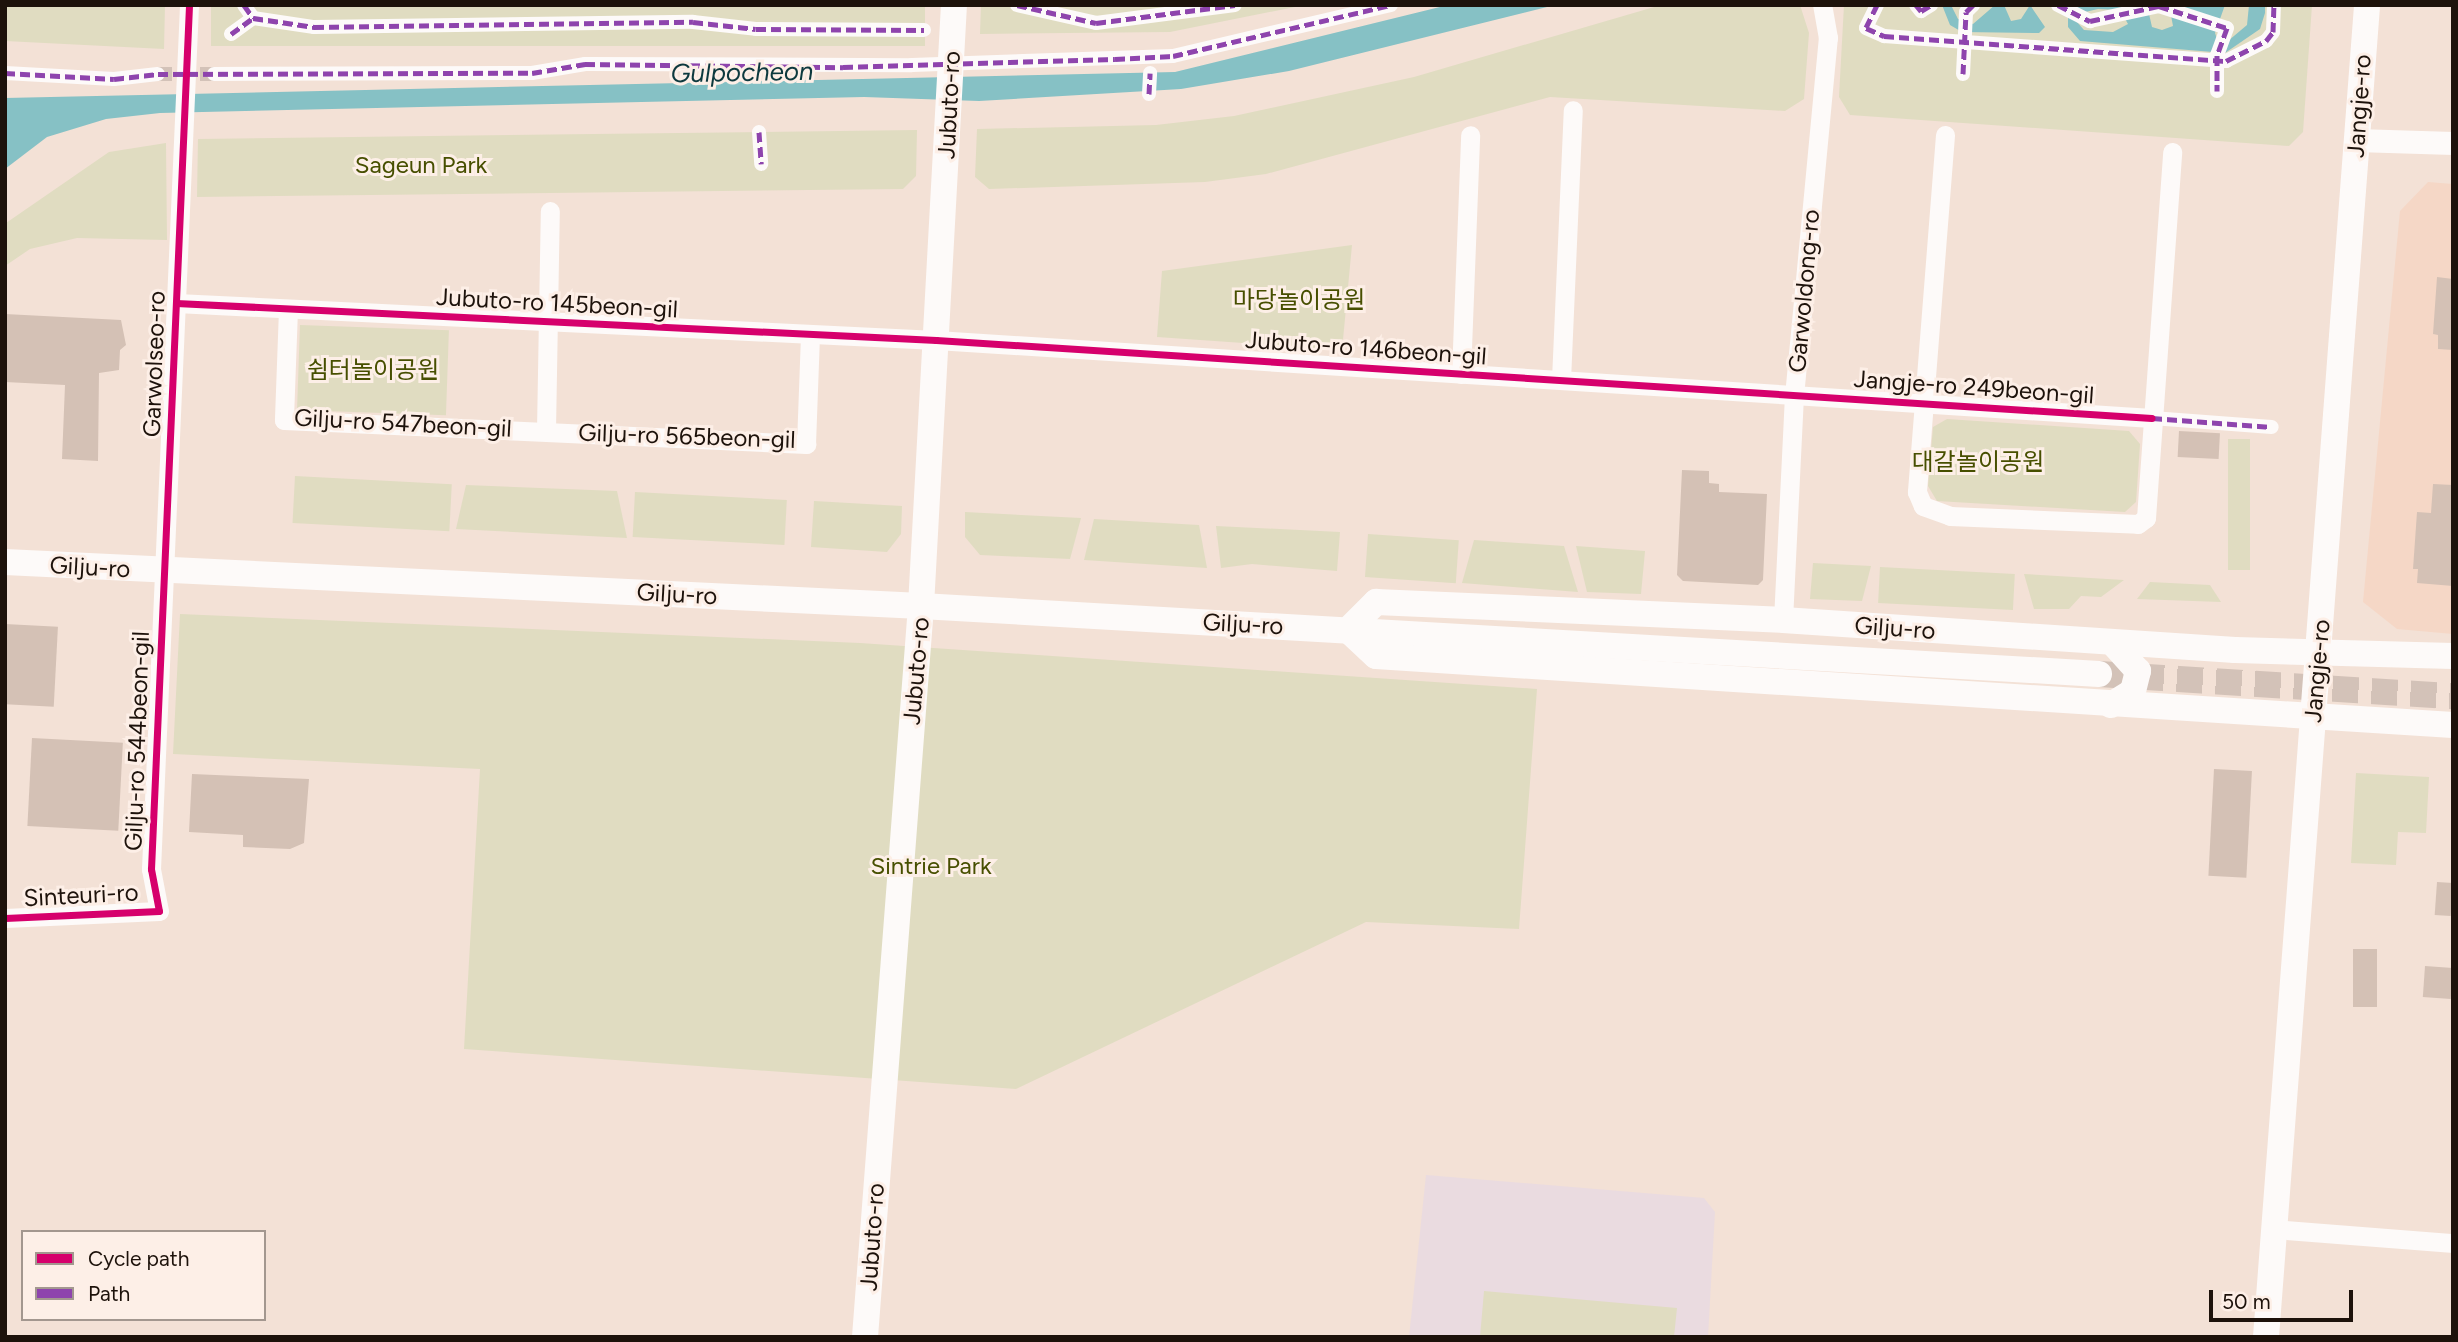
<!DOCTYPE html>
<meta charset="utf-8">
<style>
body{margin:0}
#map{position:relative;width:2458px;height:1342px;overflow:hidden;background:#f3e1d6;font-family:Figtree,"Noto Sans KR",sans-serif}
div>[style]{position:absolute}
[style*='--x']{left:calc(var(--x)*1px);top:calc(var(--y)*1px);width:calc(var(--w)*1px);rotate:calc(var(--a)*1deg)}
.built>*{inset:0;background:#f5d7c6}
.education>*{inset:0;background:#eadbe0}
.green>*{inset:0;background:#e0dcc1;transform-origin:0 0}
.water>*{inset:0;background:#86c1c5}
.building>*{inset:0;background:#d4c1b5;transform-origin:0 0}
.pedestrian-tunnel>*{height:14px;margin-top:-7px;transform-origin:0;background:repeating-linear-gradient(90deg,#d3c2b8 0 14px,transparent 0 21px)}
.secondary-tunnel>*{height:26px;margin-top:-13px;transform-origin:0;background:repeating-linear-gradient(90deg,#d3c2b8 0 26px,transparent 0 39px)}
.pedestrian>*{height:14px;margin:-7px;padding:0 7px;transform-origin:7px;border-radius:7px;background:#fdfaf9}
.minor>*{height:19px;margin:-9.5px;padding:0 9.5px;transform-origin:9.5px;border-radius:9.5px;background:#fdfaf9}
.tertiary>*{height:23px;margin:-11.5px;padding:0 11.5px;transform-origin:11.5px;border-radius:11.5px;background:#fdfaf9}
.secondary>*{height:26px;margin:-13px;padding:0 13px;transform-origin:13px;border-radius:13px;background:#fdfaf9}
.quiet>*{height:5px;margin-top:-2.5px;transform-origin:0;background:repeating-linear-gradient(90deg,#8e44ad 0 10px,transparent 0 15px)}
.cycleway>*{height:7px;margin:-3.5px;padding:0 3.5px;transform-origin:3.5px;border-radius:3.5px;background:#d6006c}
span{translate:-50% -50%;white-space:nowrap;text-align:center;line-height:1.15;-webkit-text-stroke:6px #fdefe7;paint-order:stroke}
.street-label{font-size:24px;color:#1d120b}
.park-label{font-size:24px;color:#474f00}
.water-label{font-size:26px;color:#0d393e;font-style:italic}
.frame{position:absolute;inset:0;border:7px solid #1d120b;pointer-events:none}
.legend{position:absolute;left:21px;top:1230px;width:245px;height:91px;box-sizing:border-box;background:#fdefe7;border:2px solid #a3978f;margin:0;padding:9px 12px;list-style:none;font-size:21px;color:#1d120b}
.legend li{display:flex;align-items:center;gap:14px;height:35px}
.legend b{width:35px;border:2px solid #a3978f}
.scale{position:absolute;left:2209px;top:1290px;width:144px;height:32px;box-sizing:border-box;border:4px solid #1d120b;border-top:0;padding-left:9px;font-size:21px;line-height:24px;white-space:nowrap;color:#1d120b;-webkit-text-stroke:5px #fdefe7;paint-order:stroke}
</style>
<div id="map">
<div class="built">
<i style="clip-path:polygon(2428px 182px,2453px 184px,2453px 634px,2397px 629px,2363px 602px,2400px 211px)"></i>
</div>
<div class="education">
<i style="clip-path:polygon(1426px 1175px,1704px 1198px,1715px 1212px,1708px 1337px,1409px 1337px)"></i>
</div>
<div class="green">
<i style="clip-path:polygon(5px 5px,165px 5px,164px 49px,5px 41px)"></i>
<i style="left:211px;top:5px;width:714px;height:41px"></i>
<i style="clip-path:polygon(981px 5px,1305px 5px,1170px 32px,980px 34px)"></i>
<i style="clip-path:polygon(1661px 5px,1800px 5px,1809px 33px,1804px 99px,1785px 111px,1550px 97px,1266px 174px,1205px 182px,989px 189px,975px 177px,977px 129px,1156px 125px,1234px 116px,1414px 77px)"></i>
<i style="clip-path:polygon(1844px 5px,2312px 5px,2303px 132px,2289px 146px,1850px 115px,1839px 97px)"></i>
<i style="clip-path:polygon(917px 130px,916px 176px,903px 189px,197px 197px,198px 139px)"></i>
<i style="clip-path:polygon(166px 143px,167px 240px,77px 238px,30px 249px,5px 266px,6px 223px,109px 152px)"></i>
<i style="clip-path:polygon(1352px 245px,1342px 350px,1157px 337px,1162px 271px)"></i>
<i style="left:300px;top:325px;width:149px;height:85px;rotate:2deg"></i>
<i style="clip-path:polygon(1947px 419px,2129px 431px,2140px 444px,2136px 502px,2125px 512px,1937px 501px,1928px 486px,1933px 427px)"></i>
<i style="left:2228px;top:439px;width:22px;height:131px"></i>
<i style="left:295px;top:476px;width:157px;height:47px;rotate:3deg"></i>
<i style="clip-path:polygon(466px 485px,617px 491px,627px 538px,456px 529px)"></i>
<i style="left:635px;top:492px;width:152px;height:45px;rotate:3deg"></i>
<i style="clip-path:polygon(814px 501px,902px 506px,901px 534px,887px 552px,811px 547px)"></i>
<i style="clip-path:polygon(965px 512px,1081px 518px,1070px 559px,980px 555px,965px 537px)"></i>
<i style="clip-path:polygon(1094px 519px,1199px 525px,1207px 568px,1084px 560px)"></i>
<i style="clip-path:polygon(1216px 526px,1340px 532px,1337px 571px,1252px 564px,1221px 568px)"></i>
<i style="left:1368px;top:534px;width:91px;height:43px;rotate:4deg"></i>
<i style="clip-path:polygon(1474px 540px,1564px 546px,1578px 592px,1462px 583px)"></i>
<i style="clip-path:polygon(1576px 546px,1645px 551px,1641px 594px,1587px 592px)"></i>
<i style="clip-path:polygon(1813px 563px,1871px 566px,1862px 601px,1810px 599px)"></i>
<i style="left:1880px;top:567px;width:135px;height:36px;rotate:3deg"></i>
<i style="clip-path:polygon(2024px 574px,2124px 580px,2101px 597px,2081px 596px,2069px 609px,2034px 609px)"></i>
<i style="clip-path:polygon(2150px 582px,2210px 585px,2221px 602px,2137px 599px)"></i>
<i style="clip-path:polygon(180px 614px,860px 643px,1537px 689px,1519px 929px,1366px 922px,1016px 1089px,464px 1049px,480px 769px,173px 754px)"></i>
<i style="clip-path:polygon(2356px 773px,2429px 777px,2426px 833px,2398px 832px,2396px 865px,2351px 863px)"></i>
<i style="clip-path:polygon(1484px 1291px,1677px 1308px,1674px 1337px,1480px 1337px)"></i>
</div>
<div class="water">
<i style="clip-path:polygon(1448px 5px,1555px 5px,1289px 71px,1181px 89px,979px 101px,864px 97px,160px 113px,106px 119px,47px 137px,5px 169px,5px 98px,1175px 72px)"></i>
<i style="clip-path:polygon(1942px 5px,1951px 5px,1958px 19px,1973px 24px,1995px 5px,2004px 5px,2011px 21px,2021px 19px,2030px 5px,2045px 27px,2039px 33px,1962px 32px,1950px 25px)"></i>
<i style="clip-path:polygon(evenodd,2068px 5px,2147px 5px,2152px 27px,2162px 30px,2173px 26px,2169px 5px,2225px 5px,2215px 33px,2218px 42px,2228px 41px,2247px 25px,2249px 5px,2265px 5px,2265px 13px,2260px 29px,2225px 53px,2080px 41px,2068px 27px,2068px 5px,2098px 9px,2120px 10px,2128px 24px,2113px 32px,2084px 30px,2077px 22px,2081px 13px,2098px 9px)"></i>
</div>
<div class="building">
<i style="clip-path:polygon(2437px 277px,2453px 279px,2453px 350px,2438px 349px,2438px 335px,2433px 334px)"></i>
<i style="clip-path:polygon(5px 314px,121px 320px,126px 345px,120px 350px,119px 370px,99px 373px,98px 461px,62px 459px,65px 385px,5px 382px)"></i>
<i style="left:2179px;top:431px;width:41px;height:26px;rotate:3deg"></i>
<i style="clip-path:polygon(1682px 470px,1709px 471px,1709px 483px,1719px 484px,1719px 492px,1767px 494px,1763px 580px,1758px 585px,1683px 581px,1677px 575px)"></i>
<i style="clip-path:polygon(2433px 484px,2453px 485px,2453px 586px,2417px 583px,2418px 569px,2413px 569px,2417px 512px,2431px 513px)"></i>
<i style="left:5px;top:624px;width:53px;height:80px;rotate:3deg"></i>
<i style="left:32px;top:738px;width:91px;height:88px;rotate:3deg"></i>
<i style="left:2214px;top:769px;width:38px;height:107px;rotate:3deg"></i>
<i style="clip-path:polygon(192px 774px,309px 779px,304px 843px,290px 849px,243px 847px,243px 835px,189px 832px)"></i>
<i style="left:2437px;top:882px;width:16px;height:33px;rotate:4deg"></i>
<i style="left:2353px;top:949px;width:24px;height:58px"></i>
<i style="left:2425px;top:966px;width:28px;height:31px;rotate:4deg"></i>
</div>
<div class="pedestrian-tunnel">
<i style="--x:158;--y:74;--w:56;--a:0"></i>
</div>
<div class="secondary-tunnel">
<i style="--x:2099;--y:674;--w:355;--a:3.6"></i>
</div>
<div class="pedestrian">
<i style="--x:244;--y:5;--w:16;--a:55"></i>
<i style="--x:253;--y:18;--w:62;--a:8.4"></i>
<i style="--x:314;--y:27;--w:379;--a:-0.8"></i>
<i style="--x:693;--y:22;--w:63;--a:6.3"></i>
<i style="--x:756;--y:29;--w:168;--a:0.3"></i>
<i style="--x:1017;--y:5;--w:81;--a:12.8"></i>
<i style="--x:1096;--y:23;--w:140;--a:-7.4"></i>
<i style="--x:1877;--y:5;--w:25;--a:116"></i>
<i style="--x:1866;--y:28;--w:20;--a:24"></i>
<i style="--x:1884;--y:36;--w:343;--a:4.2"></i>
<i style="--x:2226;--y:61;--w:45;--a:-26.6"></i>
<i style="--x:2266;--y:41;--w:11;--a:-52"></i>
<i style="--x:2273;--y:32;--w:27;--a:-88"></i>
<i style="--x:1916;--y:5;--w:8;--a:50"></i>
<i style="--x:1921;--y:11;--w:12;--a:-31"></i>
<i style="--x:2058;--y:5;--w:36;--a:27"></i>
<i style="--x:2090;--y:21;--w:71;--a:-12.3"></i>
<i style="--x:2159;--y:6;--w:71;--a:17.9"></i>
<i style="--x:2227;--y:28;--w:29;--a:110"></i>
<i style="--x:2217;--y:55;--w:36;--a:90"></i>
<i style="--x:231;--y:34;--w:27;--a:-36"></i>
<i style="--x:5;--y:73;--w:109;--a:3.2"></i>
<i style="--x:114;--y:79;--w:44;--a:-6.5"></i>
<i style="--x:214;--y:74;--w:318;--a:-0.2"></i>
<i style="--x:532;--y:73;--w:54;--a:-9.6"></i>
<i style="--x:585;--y:64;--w:327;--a:0.2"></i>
<i style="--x:912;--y:65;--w:261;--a:-2"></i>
<i style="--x:1173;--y:56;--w:224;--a:-13.2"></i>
<i style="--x:1963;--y:74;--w:62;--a:-87.2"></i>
<i style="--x:1966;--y:12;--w:10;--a:-45"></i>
<i style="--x:1149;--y:94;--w:21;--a:-87"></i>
<i style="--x:759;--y:132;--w:32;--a:86"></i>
<i style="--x:2152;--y:418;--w:120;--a:4.3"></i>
</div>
<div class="minor">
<i style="--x:1945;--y:135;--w:358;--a:94.5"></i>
<i style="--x:1917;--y:492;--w:15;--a:67"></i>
<i style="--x:1923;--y:506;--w:29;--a:20"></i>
<i style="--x:1950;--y:516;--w:188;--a:2.4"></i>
<i style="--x:2138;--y:524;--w:10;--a:-37"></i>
<i style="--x:2146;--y:518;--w:367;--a:-85.9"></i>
<i style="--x:176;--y:303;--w:761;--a:2.79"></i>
<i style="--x:936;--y:340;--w:1218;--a:3.67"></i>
<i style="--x:288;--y:309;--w:111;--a:92.1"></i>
<i style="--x:284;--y:420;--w:523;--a:2.63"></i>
<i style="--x:806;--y:444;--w:109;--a:-87.9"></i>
<i style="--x:1461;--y:374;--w:239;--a:-87.8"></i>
<i style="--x:1561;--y:380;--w:270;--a:-87.5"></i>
<i style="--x:546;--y:430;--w:219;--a:-89"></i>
<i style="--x:1783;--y:620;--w:224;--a:-87.2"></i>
<i style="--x:1794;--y:396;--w:360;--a:-84.6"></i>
<i style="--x:1828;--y:38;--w:34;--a:-100"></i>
<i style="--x:5;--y:918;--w:154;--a:-2.6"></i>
<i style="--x:159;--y:911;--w:43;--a:-100.8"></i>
<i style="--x:151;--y:869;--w:865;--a:-87.48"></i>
<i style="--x:2274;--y:1229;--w:180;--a:4.5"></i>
</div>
<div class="tertiary">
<i style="--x:2356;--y:140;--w:97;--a:1.8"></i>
</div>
<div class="secondary">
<i style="--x:5;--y:562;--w:917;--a:2.75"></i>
<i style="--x:921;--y:606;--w:1180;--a:3.3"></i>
<i style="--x:1348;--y:630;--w:40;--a:-45"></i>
<i style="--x:1376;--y:602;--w:407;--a:2.5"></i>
<i style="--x:1783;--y:620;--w:453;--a:3.8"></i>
<i style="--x:2235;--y:650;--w:218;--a:1.6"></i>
<i style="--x:1348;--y:630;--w:38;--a:43"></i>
<i style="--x:1376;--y:656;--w:1079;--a:3.67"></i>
<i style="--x:2111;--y:705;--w:26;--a:-32"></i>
<i style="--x:2133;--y:691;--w:21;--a:-76"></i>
<i style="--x:2138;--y:671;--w:38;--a:-132"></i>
<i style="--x:865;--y:1337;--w:733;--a:-85.62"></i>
<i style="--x:921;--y:606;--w:602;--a:-86.86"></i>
<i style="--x:2266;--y:1337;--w:1336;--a:-85.66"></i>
</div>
<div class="quiet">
<i style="--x:244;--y:5;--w:16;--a:55"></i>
<i style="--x:253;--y:18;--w:62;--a:8.4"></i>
<i style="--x:314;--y:27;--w:379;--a:-0.8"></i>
<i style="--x:693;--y:22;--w:63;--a:6.3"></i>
<i style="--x:756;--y:29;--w:168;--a:0.3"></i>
<i style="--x:1017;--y:5;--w:81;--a:12.8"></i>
<i style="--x:1096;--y:23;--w:140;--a:-7.4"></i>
<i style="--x:1877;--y:5;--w:25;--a:116"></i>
<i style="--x:1866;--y:28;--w:20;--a:24"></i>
<i style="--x:1884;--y:36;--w:343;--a:4.2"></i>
<i style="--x:2226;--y:61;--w:45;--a:-26.6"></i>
<i style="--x:2266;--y:41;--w:11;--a:-52"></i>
<i style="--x:2273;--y:32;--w:27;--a:-88"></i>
<i style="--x:1916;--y:5;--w:8;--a:50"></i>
<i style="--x:1921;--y:11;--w:12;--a:-31"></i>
<i style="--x:2058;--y:5;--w:36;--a:27"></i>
<i style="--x:2090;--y:21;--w:71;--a:-12.3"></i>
<i style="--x:2159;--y:6;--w:71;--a:17.9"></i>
<i style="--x:2227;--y:28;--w:29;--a:110"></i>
<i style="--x:2217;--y:55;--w:36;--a:90"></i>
<i style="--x:231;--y:34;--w:27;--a:-36"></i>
<i style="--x:5;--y:73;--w:109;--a:3.2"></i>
<i style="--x:114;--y:79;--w:44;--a:-6.5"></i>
<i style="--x:158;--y:74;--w:374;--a:-0.2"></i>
<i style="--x:532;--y:73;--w:54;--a:-9.6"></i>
<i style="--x:585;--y:64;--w:258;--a:0.7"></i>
<i style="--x:843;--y:67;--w:272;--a:-1.7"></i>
<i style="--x:1115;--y:59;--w:58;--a:-3"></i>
<i style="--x:1173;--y:56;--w:224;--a:-13.2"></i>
<i style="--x:1963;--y:74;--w:62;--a:-87.2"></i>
<i style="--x:1966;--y:12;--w:10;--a:-45"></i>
<i style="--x:1149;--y:94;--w:21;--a:-87"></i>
<i style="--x:759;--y:132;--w:32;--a:86"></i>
<i style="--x:2152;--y:418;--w:120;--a:4.3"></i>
</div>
<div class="cycleway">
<i style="--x:176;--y:303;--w:761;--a:2.79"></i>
<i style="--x:936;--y:340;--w:1218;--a:3.67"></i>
<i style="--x:5;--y:918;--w:154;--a:-2.6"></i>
<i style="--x:159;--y:911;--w:43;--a:-100.8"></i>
<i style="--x:151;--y:869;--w:865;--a:-87.48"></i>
</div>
<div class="street-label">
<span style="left:949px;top:105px;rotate:-87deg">Jubuto-ro</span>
<span style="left:2359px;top:106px;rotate:-86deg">Jangje-ro</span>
<span style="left:1804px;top:291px;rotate:-85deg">Garwoldong-ro</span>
<span style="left:557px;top:303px;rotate:3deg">Jubuto-ro 145beon-gil</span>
<span style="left:1366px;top:348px;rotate:4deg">Jubuto-ro 146beon-gil</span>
<span style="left:154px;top:364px;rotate:-88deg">Garwolseo-ro</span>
<span style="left:1974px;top:387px;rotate:4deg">Jangje-ro 249beon-gil</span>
<span style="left:403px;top:423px;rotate:3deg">Gilju-ro 547beon-gil</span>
<span style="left:687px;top:436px;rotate:2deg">Gilju-ro 565beon-gil</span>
<span style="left:90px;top:567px;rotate:3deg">Gilju-ro</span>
<span style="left:677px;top:594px;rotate:3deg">Gilju-ro</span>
<span style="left:1243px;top:624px;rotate:3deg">Gilju-ro</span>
<span style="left:1895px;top:628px;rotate:4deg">Gilju-ro</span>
<span style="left:916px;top:671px;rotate:-85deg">Jubuto-ro</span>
<span style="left:2317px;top:671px;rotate:-85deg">Jangje-ro</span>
<span style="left:137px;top:741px;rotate:-88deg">Gilju-ro 544beon-gil</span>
<span style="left:81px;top:895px;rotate:-3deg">Sinteuri-ro</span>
<span style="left:872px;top:1237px;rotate:-86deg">Jubuto-ro</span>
</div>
<div class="park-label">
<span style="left:421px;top:165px">Sageun Park</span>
<span style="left:1299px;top:300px">마당놀이공원</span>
<span style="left:373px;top:370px">쉼터놀이공원</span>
<span style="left:1978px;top:462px">대갈놀이공원</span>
<span style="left:931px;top:866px">Sintrie Park</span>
</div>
<div class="water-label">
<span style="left:742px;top:73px;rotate:-1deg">Gulpocheon</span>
</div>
<div class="frame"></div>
<ul class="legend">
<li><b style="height:9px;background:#d6006c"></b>Cycle path</li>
<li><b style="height:9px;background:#8e44ad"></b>Path</li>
</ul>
<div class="scale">50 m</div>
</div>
